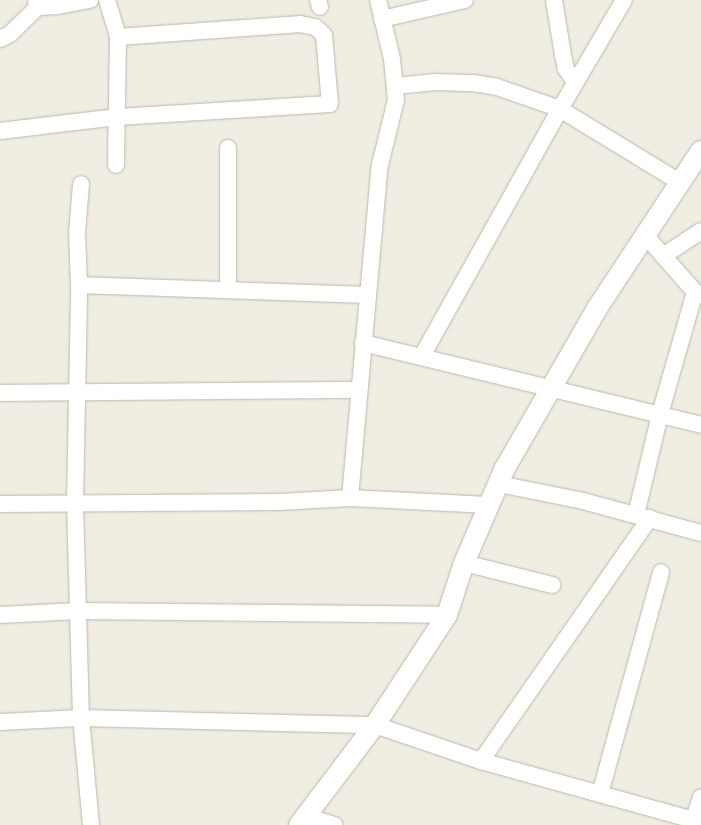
<!DOCTYPE html>
<style>
body{margin:0}
#map{position:relative;width:701px;height:825px;overflow:hidden;background:#f0ede3;font-family:Poppins,sans-serif}
div>[style]{position:absolute}
[style*='--x']{left:calc(var(--x)*1px);top:calc(var(--y)*1px);width:calc(var(--w)*1px);rotate:calc(var(--a)*1deg)}
.roads{filter:drop-shadow(0 0 1px #bdb8aa) drop-shadow(0 0 1px #bdb8aa)}
.minor>*{height:16px;margin:-8px;padding:0 8px;transform-origin:8px;border-radius:8px;background:#fff}
.tertiary>*{height:20px;margin:-10px;padding:0 10px;transform-origin:10px;border-radius:10px;background:#fff}
span{translate:-50% -50%;white-space:nowrap;text-align:center;line-height:1.15;-webkit-text-stroke:3px #fff;paint-order:stroke}
</style>
<div id="map">
<div class="roads">
<div class="minor">
<i style="--x:107;--y:0;--w:39;--a:73"></i>
<i style="--x:118;--y:37;--w:128;--a:90.9"></i>
<i style="--x:318;--y:0;--w:7;--a:74"></i>
<i style="--x:554;--y:0;--w:56;--a:80.7"></i>
<i style="--x:563;--y:55;--w:14;--a:78"></i>
<i style="--x:566;--y:69;--w:16;--a:55"></i>
<i style="--x:36;--y:1;--w:7;--a:63"></i>
<i style="--x:39;--y:7;--w:19;--a:-3"></i>
<i style="--x:58;--y:6;--w:33;--a:-11"></i>
<i style="--x:382;--y:19;--w:85;--a:-12.9"></i>
<i style="--x:0;--y:39;--w:11;--a:-27"></i>
<i style="--x:10;--y:34;--w:49;--a:-44.2"></i>
<i style="--x:396;--y:86;--w:40;--a:-5.7"></i>
<i style="--x:436;--y:82;--w:37;--a:2"></i>
<i style="--x:473;--y:83;--w:24;--a:9"></i>
<i style="--x:497;--y:87;--w:67;--a:19.2"></i>
<i style="--x:560;--y:109;--w:138;--a:31.4"></i>
<i style="--x:0;--y:131;--w:118;--a:-6.8"></i>
<i style="--x:117;--y:117;--w:213;--a:-3.5"></i>
<i style="--x:330;--y:104;--w:69;--a:-95"></i>
<i style="--x:324;--y:35;--w:12;--a:-138"></i>
<i style="--x:315;--y:27;--w:15;--a:-169"></i>
<i style="--x:300;--y:24;--w:182;--a:175.9"></i>
<i style="--x:645;--y:235;--w:76;--a:48.7"></i>
<i style="--x:695;--y:292;--w:7;--a:27"></i>
<i style="--x:663;--y:256;--w:45;--a:-33.3"></i>
<i style="--x:79;--y:285;--w:52;--a:-92.2"></i>
<i style="--x:77;--y:233;--w:49;--a:-85.3"></i>
<i style="--x:228;--y:290;--w:142;--a:-90"></i>
<i style="--x:363;--y:343;--w:348;--a:13.6"></i>
<i style="--x:422;--y:356;--w:283;--a:-60.8"></i>
<i style="--x:560;--y:109;--w:126;--a:-59.6"></i>
<i style="--x:0;--y:393;--w:358;--a:-0.5"></i>
<i style="--x:499;--y:484;--w:86;--a:11.4"></i>
<i style="--x:583;--y:501;--w:122;--a:15.2"></i>
<i style="--x:350;--y:498;--w:139;--a:2.9"></i>
<i style="--x:0;--y:504;--w:280;--a:-0.4"></i>
<i style="--x:280;--y:502;--w:70;--a:-3.3"></i>
<i style="--x:350;--y:498;--w:334;--a:-84.9"></i>
<i style="--x:380;--y:165;--w:67;--a:-76.2"></i>
<i style="--x:396;--y:100;--w:41;--a:-95.6"></i>
<i style="--x:392;--y:59;--w:61;--a:-103.3"></i>
<i style="--x:636;--y:515;--w:104;--a:-76.6"></i>
<i style="--x:660;--y:414;--w:127;--a:-74"></i>
<i style="--x:464;--y:563;--w:91;--a:14"></i>
<i style="--x:0;--y:615;--w:78;--a:-2.9"></i>
<i style="--x:78;--y:611;--w:369;--a:0.6"></i>
<i style="--x:0;--y:722;--w:81;--a:-2.8"></i>
<i style="--x:81;--y:718;--w:294;--a:1.4"></i>
<i style="--x:375;--y:725;--w:112;--a:18.8"></i>
<i style="--x:481;--y:761;--w:228;--a:15.5"></i>
<i style="--x:481;--y:761;--w:296;--a:-55.2"></i>
<i style="--x:600;--y:794;--w:230;--a:-74.6"></i>
<i style="--x:305;--y:816;--w:31;--a:17"></i>
<i style="--x:91;--y:825;--w:107;--a:-95.3"></i>
<i style="--x:81;--y:718;--w:215;--a:-91.6"></i>
<i style="--x:75;--y:503;--w:218;--a:-88.9"></i>
<i style="--x:79;--y:285;--w:288;--a:2"></i>
<i style="--x:692;--y:825;--w:29;--a:-72"></i>
</div>
<div class="tertiary">
<i style="--x:299;--y:825;--w:126;--a:-52.8"></i>
<i style="--x:375;--y:725;--w:131;--a:-56.8"></i>
<i style="--x:447;--y:615;--w:55;--a:-71.9"></i>
<i style="--x:464;--y:563;--w:103;--a:-66.7"></i>
<i style="--x:505;--y:468;--w:186;--a:-60"></i>
<i style="--x:598;--y:307;--w:187;--a:-56.6"></i>
</div>
</div>
</div>
